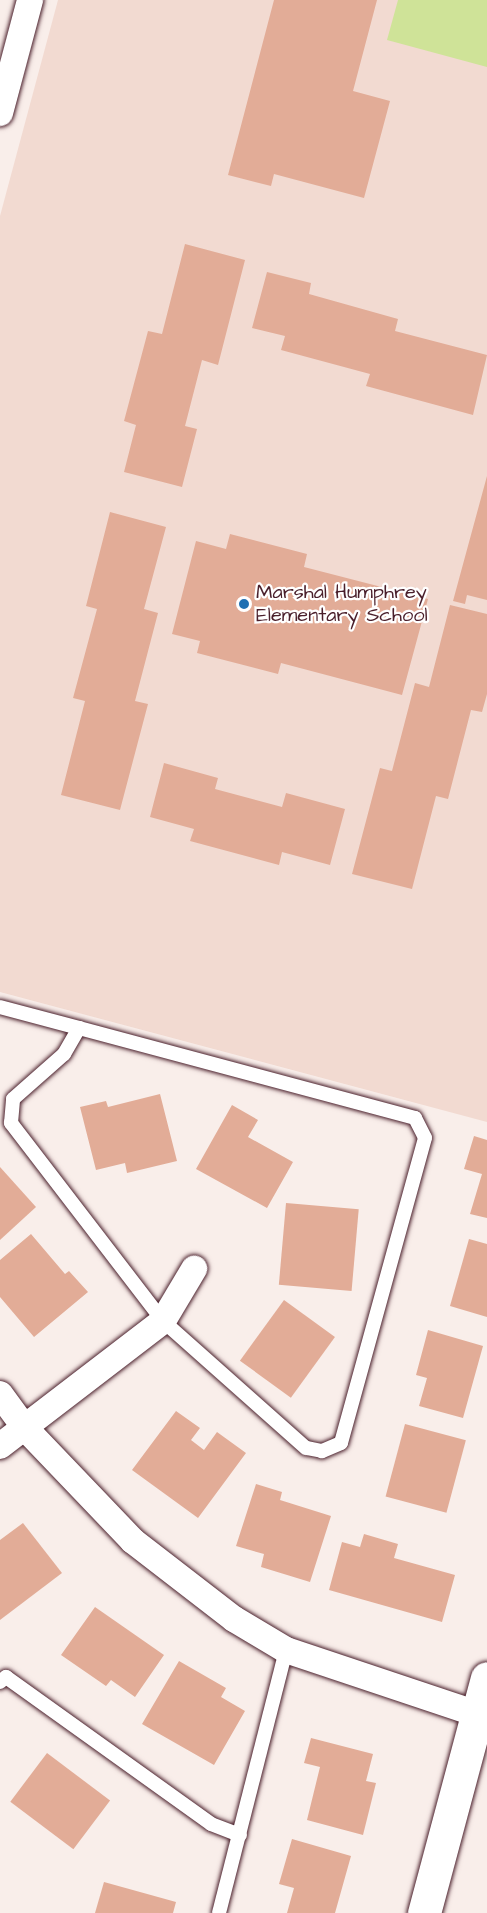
<!DOCTYPE html>
<style>
body{margin:0}
#map{position:relative;width:487px;height:1913px;overflow:hidden;background:#f9eeea;font-family:"Architects Daughter",sans-serif}
div>[style]{position:absolute}
[style*='--x']{left:calc(var(--x)*1px);top:calc(var(--y)*1px);width:calc(var(--w)*1px);rotate:calc(var(--a)*1deg)}
.built>*{inset:0;background:#f2dad1}
.green>*{inset:0;background:#cfe398}
.building>*{inset:0;background:#e2ac97;transform-origin:0 0}
.roads{filter:drop-shadow(0 0 2px #4a1f2b) drop-shadow(0 0 2px #4a1f2b)}
.service>*{height:14px;margin:-7px;padding:0 7px;transform-origin:7px;border-radius:7px;background:#fff}
.minor>*{height:26px;margin:-13px;padding:0 13px;transform-origin:13px;border-radius:13px;background:#fff}
.tertiary>*{height:33px;margin:-16.5px;padding:0 16.5px;transform-origin:16.5px;border-radius:16.5px;background:#fff}
.dots>*{width:16px;height:16px;translate:-50% -50%;box-sizing:border-box;border:3px solid #fff;border-radius:50%}
span{translate:-50% -50%;white-space:nowrap;text-align:center;line-height:1.15;-webkit-text-stroke:4.5px #fff;paint-order:stroke}
.poi-label{font-size:20px;color:#4a1f2b}
.left{translate:0 -50%;text-align:left}
</style>
<div id="map">
<div class="built">
<i style="clip-path:polygon(58px 0,487px 0,487px 1122px,0 992px,0 216px)"></i>
</div>
<div class="green">
<i style="clip-path:polygon(398px 0,487px 0,487px 67px,387px 40px)"></i>
</div>
<div class="building">
<i style="clip-path:polygon(274px 0,377px 0,353px 91px,390px 101px,364px 198px,274px 174px,271px 186px,228px 175px)"></i>
<i style="clip-path:polygon(185px 244px,245px 260px,218px 365px,202px 360px,185px 426px,197px 429px,182px 487px,124px 472px,136px 425px,124px 421px,148px 331px,162px 334px)"></i>
<i style="clip-path:polygon(267px 272px,311px 283px,309px 294px,398px 319px,395px 331px,487px 355px,473px 415px,366px 386px,370px 374px,281px 350px,285px 336px,252px 328px)"></i>
<i style="clip-path:polygon(487px 476px,487px 600px,467px 595px,465px 604px,453px 601px)"></i>
<i style="clip-path:polygon(110px 512px,166px 527px,144px 609px,158px 613px,135px 701px,148px 704px,120px 810px,61px 795px,85px 701px,73px 698px,97px 609px,86px 606px)"></i>
<i style="clip-path:polygon(230px 534px,307px 554px,304px 567px,428px 599px,402px 695px,281px 663px,278px 674px,197px 653px,200px 641px,172px 634px,196px 541px,226px 549px)"></i>
<i style="clip-path:polygon(450px 605px,487px 614px,487px 694px,482px 712px,471px 710px,448px 799px,436px 796px,412px 889px,352px 874px,380px 768px,392px 771px,415px 683px,429px 687px)"></i>
<i style="clip-path:polygon(164px 763px,218px 778px,215px 789px,282px 807px,286px 793px,345px 809px,330px 865px,282px 852px,279px 865px,190px 841px,194px 829px,150px 817px)"></i>
<i style="clip-path:polygon(160px 1094px,177px 1161px,127px 1173px,125px 1163px,96px 1170px,80px 1107px,106px 1101px,108px 1107px)"></i>
<i style="clip-path:polygon(232px 1105px,258px 1120px,248px 1137px,293px 1162px,267px 1208px,196px 1169px)"></i>
<i style="clip-path:polygon(474px 1136px,487px 1140px,487px 1218px,470px 1214px,482px 1174px,464px 1169px)"></i>
<i style="clip-path:polygon(0 1167px,36px 1207px,0 1240px)"></i>
<i style="left:286px;top:1203px;width:73px;height:82px;rotate:5deg"></i>
<i style="clip-path:polygon(31px 1234px,65px 1274px,69px 1271px,88px 1292px,34px 1337px,0 1297px,0 1260px)"></i>
<i style="clip-path:polygon(469px 1239px,487px 1244px,487px 1317px,450px 1306px)"></i>
<i style="left:284px;top:1300px;width:63px;height:75px;rotate:36deg"></i>
<i style="clip-path:polygon(428px 1330px,483px 1346px,463px 1418px,419px 1406px,427px 1378px,416px 1375px)"></i>
<i style="clip-path:polygon(176px 1411px,200px 1428px,191px 1440px,204px 1450px,217px 1432px,246px 1453px,198px 1518px,132px 1470px)"></i>
<i style="left:405px;top:1424px;width:63px;height:75px;rotate:15deg"></i>
<i style="clip-path:polygon(256px 1484px,282px 1492px,280px 1500px,331px 1516px,310px 1582px,261px 1567px,264px 1554px,236px 1546px)"></i>
<i style="clip-path:polygon(23px 1523px,62px 1573px,0 1620px,0 1540px)"></i>
<i style="clip-path:polygon(364px 1534px,398px 1544px,394px 1558px,455px 1575px,442px 1622px,329px 1590px,342px 1542px,360px 1547px)"></i>
<i style="clip-path:polygon(95px 1607px,164px 1655px,135px 1697px,111px 1680px,106px 1686px,61px 1655px)"></i>
<i style="clip-path:polygon(179px 1661px,226px 1688px,221px 1697px,245px 1711px,214px 1765px,142px 1724px)"></i>
<i style="clip-path:polygon(311px 1738px,373px 1754px,366px 1781px,376px 1783px,363px 1835px,307px 1820px,320px 1767px,304px 1763px)"></i>
<i style="left:47px;top:1753px;width:79px;height:61px;rotate:37deg"></i>
<i style="clip-path:polygon(292px 1839px,351px 1856px,335px 1913px,287px 1913px,294px 1888px,279px 1884px)"></i>
<i style="clip-path:polygon(104px 1882px,176px 1902px,173px 1913px,95px 1913px)"></i>
</div>
<div class="roads">
<div class="service">
<i style="--x:0;--y:1007;--w:82;--a:14.9"></i>
<i style="--x:79;--y:1028;--w:348;--a:15"></i>
<i style="--x:415;--y:1118;--w:22;--a:63"></i>
<i style="--x:425;--y:1138;--w:316;--a:105.4"></i>
<i style="--x:341;--y:1443;--w:21;--a:157"></i>
<i style="--x:322;--y:1451;--w:16;--a:-169"></i>
<i style="--x:306;--y:1448;--w:191;--a:-138.4"></i>
<i style="--x:163;--y:1321;--w:250;--a:-127.5"></i>
<i style="--x:11;--y:1123;--w:24;--a:-85"></i>
<i style="--x:13;--y:1099;--w:68;--a:-41.4"></i>
<i style="--x:64;--y:1054;--w:30;--a:-60"></i>
<i style="--x:0;--y:1682;--w:8;--a:-40"></i>
<i style="--x:6;--y:1677;--w:252;--a:35.6"></i>
<i style="--x:211;--y:1824;--w:31;--a:21"></i>
<i style="--x:219;--y:1913;--w:271;--a:-75.7"></i>
</div>
<div class="minor">
<i style="--x:0;--y:113;--w:117;--a:-75.1"></i>
<i style="--x:0;--y:1394;--w:42;--a:53.7"></i>
<i style="--x:25;--y:1428;--w:156;--a:46.3"></i>
<i style="--x:133;--y:1541;--w:128;--a:37.7"></i>
<i style="--x:234;--y:1619;--w:61;--a:30.8"></i>
<i style="--x:286;--y:1650;--w:201;--a:18.5"></i>
<i style="--x:0;--y:1446;--w:205;--a:-37.5"></i>
<i style="--x:163;--y:1321;--w:61;--a:-59.2"></i>
</div>
<div class="tertiary">
<i style="--x:424;--y:1913;--w:243;--a:-75"></i>
</div>
</div>
<div class="dots">
<i style="left:244px;top:604px;background:#1f6fb2"></i>
</div>
<div class="poi-label">
<span class="left" style="left:256px;top:604px">Marshal Humphrey<br>Elementary School</span>
</div>
</div>
